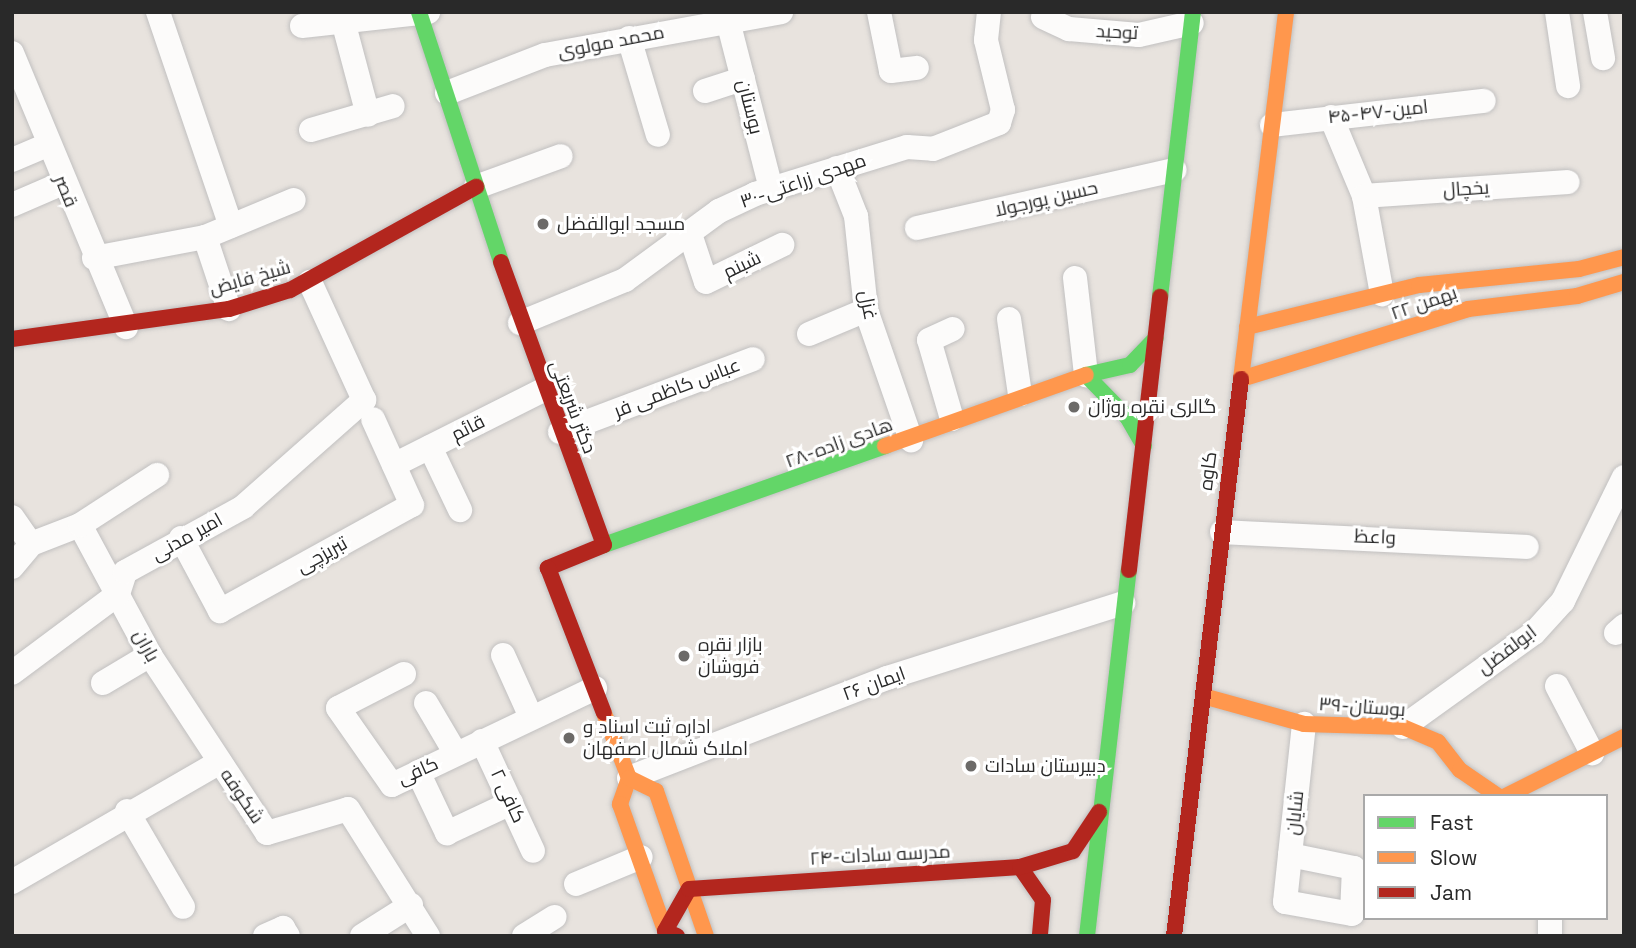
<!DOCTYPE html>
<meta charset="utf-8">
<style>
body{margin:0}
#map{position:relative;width:1636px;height:948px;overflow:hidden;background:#e8e3de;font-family:"Space Grotesk",Cairo,sans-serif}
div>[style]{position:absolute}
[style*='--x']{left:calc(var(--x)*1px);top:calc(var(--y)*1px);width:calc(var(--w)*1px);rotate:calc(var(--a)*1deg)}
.roads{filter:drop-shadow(0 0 2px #c1c0c0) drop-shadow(0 0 2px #c1c0c0)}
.street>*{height:24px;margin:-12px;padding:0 12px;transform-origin:12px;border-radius:12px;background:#fcfbfa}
.fast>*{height:16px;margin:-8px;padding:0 8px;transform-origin:8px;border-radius:8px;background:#63d668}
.slow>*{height:16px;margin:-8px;padding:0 8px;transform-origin:8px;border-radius:8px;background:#ff974d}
.jam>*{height:16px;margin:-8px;padding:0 8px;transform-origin:8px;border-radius:8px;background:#b3261e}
.dots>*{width:19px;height:19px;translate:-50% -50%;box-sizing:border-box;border:4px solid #fff;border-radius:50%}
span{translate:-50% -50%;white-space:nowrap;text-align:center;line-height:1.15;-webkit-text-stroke:6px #fff;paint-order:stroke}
.street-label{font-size:19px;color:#292929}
.poi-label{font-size:19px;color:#292929}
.left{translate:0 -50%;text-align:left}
.frame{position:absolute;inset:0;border:14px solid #292929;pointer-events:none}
.legend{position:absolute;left:1363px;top:794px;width:245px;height:126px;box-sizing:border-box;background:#fff;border:2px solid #a9a9a9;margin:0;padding:9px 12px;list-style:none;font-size:21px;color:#292929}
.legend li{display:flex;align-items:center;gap:14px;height:35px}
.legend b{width:35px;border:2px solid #a9a9a9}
</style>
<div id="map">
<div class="roads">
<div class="street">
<i style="--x:158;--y:12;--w:226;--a:71.2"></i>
<i style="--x:879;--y:12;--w:60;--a:78.5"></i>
<i style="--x:891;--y:71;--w:26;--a:-7"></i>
<i style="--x:1557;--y:12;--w:75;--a:81.5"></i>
<i style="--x:1595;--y:12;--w:47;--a:80.1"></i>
<i style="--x:1043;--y:17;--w:29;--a:25"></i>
<i style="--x:1069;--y:29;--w:70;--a:4.9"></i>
<i style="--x:1139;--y:35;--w:54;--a:-12.8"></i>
<i style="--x:343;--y:21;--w:97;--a:75.1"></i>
<i style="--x:729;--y:25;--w:169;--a:75.6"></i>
<i style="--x:302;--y:26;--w:127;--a:-6.3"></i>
<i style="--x:629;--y:38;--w:101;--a:73.4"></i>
<i style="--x:12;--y:53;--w:297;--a:67.4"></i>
<i style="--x:705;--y:91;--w:40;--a:-18"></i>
<i style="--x:447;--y:93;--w:105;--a:-21.2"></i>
<i style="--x:545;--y:55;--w:240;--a:-10.3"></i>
<i style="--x:1331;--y:117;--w:86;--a:67.3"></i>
<i style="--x:1364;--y:196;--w:100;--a:79.6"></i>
<i style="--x:1272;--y:125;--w:213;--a:-6.5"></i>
<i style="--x:311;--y:130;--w:85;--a:-16.3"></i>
<i style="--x:12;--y:160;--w:39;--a:-23"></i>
<i style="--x:837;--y:168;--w:52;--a:68.4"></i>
<i style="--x:856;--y:216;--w:95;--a:83.9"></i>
<i style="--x:866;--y:310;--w:138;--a:70.9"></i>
<i style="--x:476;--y:187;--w:90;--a:-20"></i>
<i style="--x:1364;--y:196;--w:204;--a:-3.9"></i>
<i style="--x:12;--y:205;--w:56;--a:-23.3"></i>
<i style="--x:917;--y:228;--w:264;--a:-12.7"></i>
<i style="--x:205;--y:237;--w:76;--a:71.6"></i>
<i style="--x:691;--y:237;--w:47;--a:71.6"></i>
<i style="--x:706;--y:282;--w:85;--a:-26"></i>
<i style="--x:94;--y:258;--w:113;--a:-10.7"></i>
<i style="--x:205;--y:237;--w:96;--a:-22.6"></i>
<i style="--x:1075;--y:278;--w:98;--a:83.5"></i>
<i style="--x:1009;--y:319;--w:76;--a:81.7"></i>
<i style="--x:520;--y:323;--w:113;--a:-22.3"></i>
<i style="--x:625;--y:280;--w:117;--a:-36.3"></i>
<i style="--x:719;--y:211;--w:40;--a:-25"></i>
<i style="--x:755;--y:194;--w:159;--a:-17.2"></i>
<i style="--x:907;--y:147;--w:26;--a:4"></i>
<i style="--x:933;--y:149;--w:71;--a:-21.5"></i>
<i style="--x:999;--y:123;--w:14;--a:-73"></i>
<i style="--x:1003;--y:110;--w:72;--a:-103.7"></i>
<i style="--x:986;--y:40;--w:28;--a:-84"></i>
<i style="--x:809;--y:334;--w:62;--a:-22.8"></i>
<i style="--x:952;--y:419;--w:82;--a:-106.2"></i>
<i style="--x:929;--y:340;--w:26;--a:-25"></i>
<i style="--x:560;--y:432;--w:206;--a:-20.7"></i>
<i style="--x:430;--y:447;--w:70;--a:64.5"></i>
<i style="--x:394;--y:465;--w:167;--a:-26.7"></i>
<i style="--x:12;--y:517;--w:33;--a:55"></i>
<i style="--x:80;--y:525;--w:148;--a:61.7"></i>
<i style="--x:150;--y:655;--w:213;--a:56.7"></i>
<i style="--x:267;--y:833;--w:84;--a:-16.5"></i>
<i style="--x:348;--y:809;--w:150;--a:57.8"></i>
<i style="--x:1222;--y:532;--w:305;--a:2.8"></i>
<i style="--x:181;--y:538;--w:83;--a:61.9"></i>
<i style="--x:220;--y:611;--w:219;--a:-28.9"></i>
<i style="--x:412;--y:505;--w:94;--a:-114.4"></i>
<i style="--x:12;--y:567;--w:30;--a:-50"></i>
<i style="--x:31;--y:544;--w:53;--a:-21.2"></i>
<i style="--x:80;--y:525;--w:92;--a:-33"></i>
<i style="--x:1616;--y:633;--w:11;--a:-41"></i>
<i style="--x:503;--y:655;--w:68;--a:65.7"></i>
<i style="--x:12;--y:673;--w:132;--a:-36.7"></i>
<i style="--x:118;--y:594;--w:23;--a:-72"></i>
<i style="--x:125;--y:572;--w:135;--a:-28.8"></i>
<i style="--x:243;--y:507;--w:162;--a:-41.5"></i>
<i style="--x:364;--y:400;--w:130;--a:-114.6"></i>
<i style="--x:404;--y:674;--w:74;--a:152.7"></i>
<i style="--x:338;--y:708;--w:94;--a:55"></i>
<i style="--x:392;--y:785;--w:225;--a:-25.5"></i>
<i style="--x:103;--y:683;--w:55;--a:-30.8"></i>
<i style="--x:1557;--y:686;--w:76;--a:62.4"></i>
<i style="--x:426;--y:703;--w:59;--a:59.5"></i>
<i style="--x:1403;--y:727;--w:161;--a:-35.7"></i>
<i style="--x:1534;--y:633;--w:43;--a:-47.8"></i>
<i style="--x:1563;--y:601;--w:138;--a:-63.8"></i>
<i style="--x:482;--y:741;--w:121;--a:65.1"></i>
<i style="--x:418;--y:772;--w:68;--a:64.6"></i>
<i style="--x:447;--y:833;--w:71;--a:-25.1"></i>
<i style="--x:629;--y:778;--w:277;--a:-21.2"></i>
<i style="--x:887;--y:678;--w:248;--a:-17.6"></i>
<i style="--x:127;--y:811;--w:111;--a:59.7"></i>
<i style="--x:1290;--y:855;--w:65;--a:11.5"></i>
<i style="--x:1354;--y:868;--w:46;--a:92.5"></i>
<i style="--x:1352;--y:914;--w:68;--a:-169.8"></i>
<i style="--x:1285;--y:902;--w:47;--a:-83.9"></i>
<i style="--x:1290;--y:855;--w:132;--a:-83.9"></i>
<i style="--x:12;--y:882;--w:240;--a:-30"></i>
<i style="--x:576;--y:884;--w:70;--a:-22.6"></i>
<i style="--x:1550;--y:918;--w:18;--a:90"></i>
<i style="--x:265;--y:936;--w:20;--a:-24"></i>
<i style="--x:283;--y:928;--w:9;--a:58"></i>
<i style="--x:362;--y:936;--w:58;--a:-32.3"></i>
<i style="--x:524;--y:936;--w:36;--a:-32"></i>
</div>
<div class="fast">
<i style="--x:419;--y:12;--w:263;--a:71.8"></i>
<i style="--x:1160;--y:297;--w:287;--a:-83.4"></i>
<i style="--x:1144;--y:446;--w:32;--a:-120"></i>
<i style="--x:1128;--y:418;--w:60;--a:-134.3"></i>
<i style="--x:1086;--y:375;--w:45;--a:-12.8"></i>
<i style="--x:1130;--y:365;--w:37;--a:-46"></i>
<i style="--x:604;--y:545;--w:298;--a:-19.4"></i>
<i style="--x:1087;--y:936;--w:368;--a:-83.5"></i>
</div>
<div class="slow">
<i style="--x:1247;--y:327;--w:177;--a:-13.7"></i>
<i style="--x:1419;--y:285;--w:161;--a:-5.7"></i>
<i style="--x:1579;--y:269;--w:47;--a:-14.9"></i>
<i style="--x:1241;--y:379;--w:238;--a:-17.1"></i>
<i style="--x:1468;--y:309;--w:110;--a:-6.8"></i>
<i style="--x:1577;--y:296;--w:49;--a:-16.6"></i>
<i style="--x:1241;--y:379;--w:370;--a:-83"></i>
<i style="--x:885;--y:446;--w:213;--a:-19.5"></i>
<i style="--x:1203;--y:696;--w:105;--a:15.5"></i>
<i style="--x:1304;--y:724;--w:99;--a:1.7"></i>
<i style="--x:1403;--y:727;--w:38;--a:23"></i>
<i style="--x:1438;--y:742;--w:36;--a:52"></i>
<i style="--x:1460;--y:770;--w:46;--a:34.4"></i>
<i style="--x:604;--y:713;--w:70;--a:69"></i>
<i style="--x:629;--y:778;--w:28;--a:109"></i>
<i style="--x:620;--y:804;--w:140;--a:70.4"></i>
<i style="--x:629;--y:778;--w:30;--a:26"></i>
<i style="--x:656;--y:791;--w:153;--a:71"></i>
<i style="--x:1506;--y:796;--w:132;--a:-26.6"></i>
</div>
<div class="jam">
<i style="--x:501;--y:262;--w:301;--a:70"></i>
<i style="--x:604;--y:545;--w:61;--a:157.7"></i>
<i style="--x:548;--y:568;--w:155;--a:68.9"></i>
<i style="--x:12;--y:339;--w:219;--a:-7.9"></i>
<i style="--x:229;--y:309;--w:64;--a:-17.3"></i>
<i style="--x:290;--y:290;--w:213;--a:-29"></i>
<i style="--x:1129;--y:570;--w:275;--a:-83.5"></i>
<i style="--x:1020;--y:867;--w:40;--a:55.1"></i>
<i style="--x:1043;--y:900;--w:36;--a:95"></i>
<i style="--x:677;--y:936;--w:13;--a:-157"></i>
<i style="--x:665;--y:931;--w:48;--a:-60.3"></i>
<i style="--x:689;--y:889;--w:332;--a:-3.8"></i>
<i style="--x:1020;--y:867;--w:55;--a:-16.8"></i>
<i style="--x:1073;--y:851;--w:47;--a:-56.3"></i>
<i style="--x:1174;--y:936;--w:561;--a:-83.14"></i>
</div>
</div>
<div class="dots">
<i style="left:543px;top:224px;background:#6c6a68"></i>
<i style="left:1074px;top:407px;background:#6c6a68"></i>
<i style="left:684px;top:656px;background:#6c6a68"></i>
<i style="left:569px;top:738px;background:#6c6a68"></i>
<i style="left:971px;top:766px;background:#6c6a68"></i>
</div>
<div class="street-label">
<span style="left:1117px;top:32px;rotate:3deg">توحید</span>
<span style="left:611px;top:42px;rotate:-11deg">محمد مولوی</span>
<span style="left:750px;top:107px;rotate:76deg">بوستان</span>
<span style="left:1378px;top:112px;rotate:-6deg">۴۵-۴۷-امین</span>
<span style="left:803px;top:181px;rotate:-19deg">۳۰-مهدی زراعتی</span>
<span style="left:1466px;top:189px;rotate:-4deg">یخچال</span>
<span style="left:66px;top:191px;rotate:68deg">قصر</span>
<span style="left:1046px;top:199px;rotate:-13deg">حسین پورجولا</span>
<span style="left:742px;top:265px;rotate:-26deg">شبنم</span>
<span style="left:250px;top:278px;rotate:-16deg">شیخ فایض</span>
<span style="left:1424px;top:303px;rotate:-19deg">۲۲ بهمن</span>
<span style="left:868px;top:305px;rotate:79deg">غزل</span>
<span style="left:677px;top:388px;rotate:-21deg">عباس کاظمی فر</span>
<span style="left:573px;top:407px;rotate:69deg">دکتر شریعتی</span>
<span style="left:468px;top:428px;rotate:-27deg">قائم</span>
<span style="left:839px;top:443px;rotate:-20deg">۲۸-هادی زاده</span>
<span style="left:1208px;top:471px;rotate:-83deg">کاوه</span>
<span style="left:187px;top:537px;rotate:-29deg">امیر مدنی</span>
<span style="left:1375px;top:537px;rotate:2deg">واعظ</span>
<span style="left:322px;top:555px;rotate:-29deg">تبریزچی</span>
<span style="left:146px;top:646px;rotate:61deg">باران</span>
<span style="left:1507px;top:650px;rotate:-37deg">ابولفضل</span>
<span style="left:874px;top:684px;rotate:-20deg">۲۶ ایمان</span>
<span style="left:1362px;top:707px;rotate:4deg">۳۹-بوستان</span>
<span style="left:418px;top:771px;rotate:-24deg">کافی</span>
<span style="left:242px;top:796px;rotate:56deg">شکوفه</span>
<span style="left:508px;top:796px;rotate:65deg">کافی ۲</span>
<span style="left:1295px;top:813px;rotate:-84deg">شایان</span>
<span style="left:880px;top:855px;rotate:-3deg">۲۴-مدرسه سادات</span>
</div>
<div class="poi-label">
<span class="left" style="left:557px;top:224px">مسجد ابوالفضل</span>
<span class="left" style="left:1088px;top:407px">گالری نقره روژان</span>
<span class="left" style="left:698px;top:656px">بازار نقره<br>فروشان</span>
<span class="left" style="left:583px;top:738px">اداره ثبت اسناد و<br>املاک شمال اصفهان</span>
<span class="left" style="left:985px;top:766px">دبیرستان سادات</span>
</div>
<div class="frame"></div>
<ul class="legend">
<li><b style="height:9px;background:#63d668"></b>Fast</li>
<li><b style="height:9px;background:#ff974d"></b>Slow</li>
<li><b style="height:9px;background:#b3261e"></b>Jam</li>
</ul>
</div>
